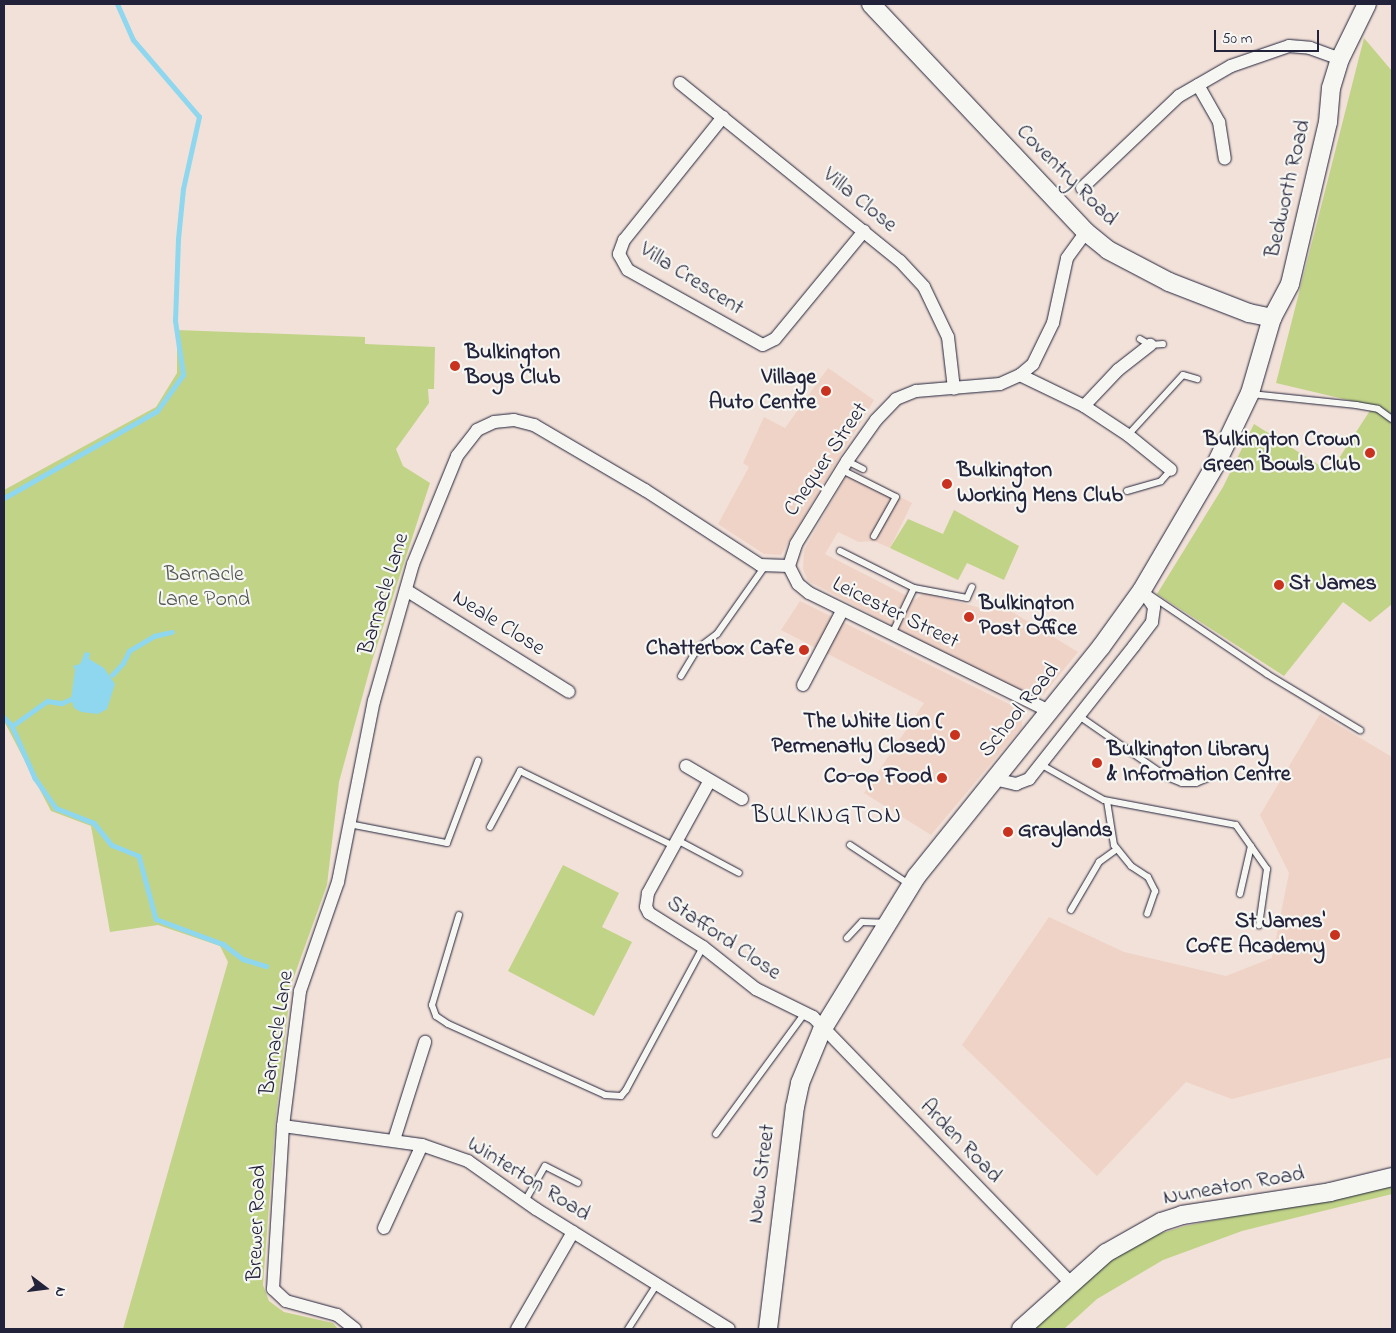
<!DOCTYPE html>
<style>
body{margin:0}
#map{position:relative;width:1396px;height:1333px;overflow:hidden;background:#f2e1d8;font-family:"Indie Flower",sans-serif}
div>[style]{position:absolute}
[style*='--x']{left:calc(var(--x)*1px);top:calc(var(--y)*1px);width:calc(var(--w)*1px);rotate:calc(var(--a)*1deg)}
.built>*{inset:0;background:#efd3c6}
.green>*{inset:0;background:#c1d387}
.water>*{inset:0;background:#8ed7ef}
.stream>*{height:4.5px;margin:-2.25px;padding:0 2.25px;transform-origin:2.25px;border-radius:2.25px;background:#8ed7ef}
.roads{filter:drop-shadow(0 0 1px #22223b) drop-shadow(0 0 1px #22223b)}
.service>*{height:6px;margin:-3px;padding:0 3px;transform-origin:3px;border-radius:3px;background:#f6f6f2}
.minor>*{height:12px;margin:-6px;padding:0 6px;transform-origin:6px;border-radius:6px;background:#f6f6f2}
.secondary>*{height:18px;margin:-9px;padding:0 9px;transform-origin:9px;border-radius:9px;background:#f6f6f2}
.dots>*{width:14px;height:14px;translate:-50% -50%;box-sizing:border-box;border:2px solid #f6f6f2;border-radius:50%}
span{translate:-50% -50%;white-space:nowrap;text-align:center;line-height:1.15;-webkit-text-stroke:4.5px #f6f6f2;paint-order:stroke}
.street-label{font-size:22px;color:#22223b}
.poi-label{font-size:22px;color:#22223b;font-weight:700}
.left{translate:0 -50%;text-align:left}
.right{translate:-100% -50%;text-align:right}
.park-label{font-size:22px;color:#525752}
.quarter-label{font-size:25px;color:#22223b;letter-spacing:1px}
.frame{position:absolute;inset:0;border:5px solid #22223b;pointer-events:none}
.north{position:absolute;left:20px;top:1263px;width:50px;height:50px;-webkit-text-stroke:4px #f6f6f2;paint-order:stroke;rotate:105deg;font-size:14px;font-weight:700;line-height:20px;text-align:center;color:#22223b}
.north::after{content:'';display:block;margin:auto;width:18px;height:22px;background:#22223b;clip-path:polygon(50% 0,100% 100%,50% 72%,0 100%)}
.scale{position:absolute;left:1214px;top:30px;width:105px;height:22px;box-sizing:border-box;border:2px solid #22223b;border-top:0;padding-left:6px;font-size:15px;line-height:18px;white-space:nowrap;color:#22223b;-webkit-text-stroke:4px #f6f6f2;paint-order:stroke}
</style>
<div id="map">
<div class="built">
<i style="clip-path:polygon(828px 368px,874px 400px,781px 555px,764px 554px,718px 524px,749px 467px,743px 463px,764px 417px,785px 428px)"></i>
<i style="clip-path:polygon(849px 471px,912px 503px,890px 548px,874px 541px,859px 542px,838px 532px,825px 554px,915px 600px,924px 593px,992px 611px,996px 602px,1078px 652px,1043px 695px,1032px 696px,982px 674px,808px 581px,803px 569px,804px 550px)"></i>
<i style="clip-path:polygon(800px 601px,1021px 710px,1022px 727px,931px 835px,864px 793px,924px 703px,781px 630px)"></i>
<i style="clip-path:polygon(1320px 714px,1392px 757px,1392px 1057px,1232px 1099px,1186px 1082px,1097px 1176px,962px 1045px,1049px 917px,1124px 952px,1226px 976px,1272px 958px,1289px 873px,1260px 815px)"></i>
</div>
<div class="green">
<i style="clip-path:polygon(1364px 38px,1392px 71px,1392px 604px,1370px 622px,1343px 602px,1284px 676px,1157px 594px,1223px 487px,1254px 424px,1330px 472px,1373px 406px,1276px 383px)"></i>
<i style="clip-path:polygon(177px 330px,365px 337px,365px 344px,435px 347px,434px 389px,428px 389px,429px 403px,396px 449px,403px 466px,430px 483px,372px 661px,339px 782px,327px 885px,291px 985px,275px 1124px,263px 1285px,269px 1301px,284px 1312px,333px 1323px,338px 1329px,123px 1329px,228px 962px,220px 946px,158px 925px,110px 932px,91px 826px,51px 811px,4px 721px,4px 490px,156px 407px,177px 373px)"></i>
<i style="clip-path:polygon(954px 510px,1019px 546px,1004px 580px,967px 563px,958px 580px,890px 548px,908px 519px,943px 534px)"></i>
<i style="clip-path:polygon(563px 865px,619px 893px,602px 927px,632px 942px,594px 1016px,508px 971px)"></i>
<i style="clip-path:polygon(1392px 1185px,1392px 1194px,1242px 1231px,1163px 1260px,1097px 1299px,1064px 1329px,1029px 1329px,1112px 1260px,1149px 1237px,1185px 1226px)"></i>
</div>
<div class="water">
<i style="clip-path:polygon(85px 652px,90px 653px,89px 659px,104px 668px,115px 684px,107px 709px,98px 714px,81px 712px,74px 708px,71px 699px,75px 670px,73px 666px,80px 664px)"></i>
</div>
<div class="stream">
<i style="--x:4;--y:498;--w:176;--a:-29.6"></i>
<i style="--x:157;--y:411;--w:44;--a:-54.2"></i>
<i style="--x:183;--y:375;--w:55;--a:-98.4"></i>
<i style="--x:175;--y:321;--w:82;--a:-87.9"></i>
<i style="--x:178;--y:239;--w:50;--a:-84.3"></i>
<i style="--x:183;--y:189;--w:74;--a:-77.5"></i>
<i style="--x:199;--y:117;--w:101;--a:-130.6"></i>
<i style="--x:133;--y:40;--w:39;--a:-114"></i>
<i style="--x:112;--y:675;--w:16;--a:-47"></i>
<i style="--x:123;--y:663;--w:13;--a:-63"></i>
<i style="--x:129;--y:651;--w:29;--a:-31"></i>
<i style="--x:154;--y:636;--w:18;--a:-13"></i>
<i style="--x:4;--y:717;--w:12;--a:48"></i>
<i style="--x:12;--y:726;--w:57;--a:66.1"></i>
<i style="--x:35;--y:778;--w:37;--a:55"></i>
<i style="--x:56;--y:808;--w:41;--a:21.5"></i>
<i style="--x:94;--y:823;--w:28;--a:51"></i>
<i style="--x:112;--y:845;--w:29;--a:22"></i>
<i style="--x:139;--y:856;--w:65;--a:74.9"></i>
<i style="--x:156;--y:919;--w:72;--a:20.5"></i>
<i style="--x:223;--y:944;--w:25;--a:37"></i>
<i style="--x:243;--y:959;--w:24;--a:17"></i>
<i style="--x:12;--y:726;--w:43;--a:-35.5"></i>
<i style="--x:47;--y:701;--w:15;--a:8"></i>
<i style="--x:62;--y:703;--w:10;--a:-24"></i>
</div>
<div class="roads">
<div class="service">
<i style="--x:1140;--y:339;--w:12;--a:31"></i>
<i style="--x:1150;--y:345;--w:13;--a:-4"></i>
<i style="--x:1251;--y:394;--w:106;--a:6"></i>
<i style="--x:1356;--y:405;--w:22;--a:10"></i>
<i style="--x:1378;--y:409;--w:17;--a:36"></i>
<i style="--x:1128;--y:435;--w:81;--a:-47.5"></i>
<i style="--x:1183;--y:375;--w:15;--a:16"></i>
<i style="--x:847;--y:461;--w:18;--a:27"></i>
<i style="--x:842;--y:470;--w:60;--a:26.6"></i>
<i style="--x:896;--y:497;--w:45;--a:119.4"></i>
<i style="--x:1127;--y:491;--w:35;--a:-16"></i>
<i style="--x:1161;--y:481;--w:15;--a:-48"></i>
<i style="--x:840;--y:551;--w:83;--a:26.6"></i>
<i style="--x:914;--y:588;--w:51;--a:115.6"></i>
<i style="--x:914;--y:588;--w:54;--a:10.7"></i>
<i style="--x:967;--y:598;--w:12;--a:-66"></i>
<i style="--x:1150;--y:595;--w:141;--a:34"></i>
<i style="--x:1267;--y:674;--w:109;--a:31.1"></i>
<i style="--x:681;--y:676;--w:31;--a:-59"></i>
<i style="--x:697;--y:649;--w:25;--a:-37"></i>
<i style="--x:717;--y:634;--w:83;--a:-54.8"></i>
<i style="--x:1079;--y:716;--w:107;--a:34.7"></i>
<i style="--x:1167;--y:777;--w:16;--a:22"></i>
<i style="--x:1182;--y:783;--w:14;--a:0"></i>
<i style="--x:1196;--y:783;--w:15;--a:-23"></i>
<i style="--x:1040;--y:764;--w:73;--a:29.4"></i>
<i style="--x:1104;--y:800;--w:134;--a:10.7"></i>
<i style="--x:1236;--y:825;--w:54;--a:54.8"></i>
<i style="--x:1267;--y:869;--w:57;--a:98.1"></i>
<i style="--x:1107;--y:801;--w:45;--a:81"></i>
<i style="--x:1114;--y:845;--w:27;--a:51"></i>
<i style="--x:1131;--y:866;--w:20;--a:33"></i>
<i style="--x:1148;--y:877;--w:16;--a:63"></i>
<i style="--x:1155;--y:891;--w:24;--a:109"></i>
<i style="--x:349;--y:824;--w:100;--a:11"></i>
<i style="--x:447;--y:843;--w:88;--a:-69.3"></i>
<i style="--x:490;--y:827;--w:64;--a:-61.8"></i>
<i style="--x:520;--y:771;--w:169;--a:26"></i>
<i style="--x:677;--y:840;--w:70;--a:28"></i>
<i style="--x:850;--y:845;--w:71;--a:33.5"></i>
<i style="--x:1240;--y:894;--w:49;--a:-77.1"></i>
<i style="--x:1071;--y:910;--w:56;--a:-59.7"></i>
<i style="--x:1099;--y:862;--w:22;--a:-36"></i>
<i style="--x:459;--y:915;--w:94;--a:106.7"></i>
<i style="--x:432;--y:1005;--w:12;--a:70"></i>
<i style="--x:436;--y:1016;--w:14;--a:34"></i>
<i style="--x:448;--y:1024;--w:172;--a:24.3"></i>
<i style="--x:605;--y:1095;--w:16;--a:4"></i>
<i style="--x:621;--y:1096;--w:8;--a:-50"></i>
<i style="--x:626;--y:1090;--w:162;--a:-61.7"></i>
<i style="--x:847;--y:938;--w:22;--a:-47"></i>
<i style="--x:862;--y:922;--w:23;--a:2"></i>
<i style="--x:716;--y:1134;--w:150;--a:-53.7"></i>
<i style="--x:525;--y:1201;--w:40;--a:-60.3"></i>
<i style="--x:545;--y:1166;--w:37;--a:27"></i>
<i style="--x:628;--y:1329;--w:54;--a:-57.2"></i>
</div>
<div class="minor">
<i style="--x:680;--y:83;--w:283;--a:39"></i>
<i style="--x:900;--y:261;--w:35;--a:47"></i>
<i style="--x:924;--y:287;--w:55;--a:64.4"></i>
<i style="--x:948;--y:337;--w:52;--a:83.4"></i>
<i style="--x:1198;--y:85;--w:43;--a:60.4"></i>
<i style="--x:1219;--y:122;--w:37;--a:81"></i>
<i style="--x:723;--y:117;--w:158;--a:128.8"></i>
<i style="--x:624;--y:240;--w:15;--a:110"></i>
<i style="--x:619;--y:254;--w:18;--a:61"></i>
<i style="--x:628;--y:270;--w:154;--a:29.1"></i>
<i style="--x:763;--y:345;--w:13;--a:-27"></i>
<i style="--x:775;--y:339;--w:140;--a:-50.5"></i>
<i style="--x:1082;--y:188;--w:134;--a:-43.5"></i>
<i style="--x:1179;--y:96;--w:60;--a:-30"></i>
<i style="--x:1231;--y:66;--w:61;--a:-19"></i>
<i style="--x:1289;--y:46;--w:21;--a:5"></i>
<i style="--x:1310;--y:48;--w:32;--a:20"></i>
<i style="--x:1020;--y:375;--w:71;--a:25.8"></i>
<i style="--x:1084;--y:406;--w:53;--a:33.4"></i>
<i style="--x:1128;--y:435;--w:55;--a:39.1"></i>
<i style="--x:1084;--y:406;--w:50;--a:-46.6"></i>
<i style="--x:1118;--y:370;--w:41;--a:-38"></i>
<i style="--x:406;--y:590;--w:192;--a:32"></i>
<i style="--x:803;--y:685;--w:84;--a:-62.2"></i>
<i style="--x:1049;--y:711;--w:267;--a:-153.8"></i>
<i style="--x:809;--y:593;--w:14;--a:-141"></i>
<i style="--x:798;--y:584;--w:20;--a:-117"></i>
<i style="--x:789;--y:566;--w:23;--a:-72"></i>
<i style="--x:796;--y:544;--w:97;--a:-58.4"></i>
<i style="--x:847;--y:461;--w:50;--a:-54.7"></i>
<i style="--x:876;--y:420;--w:29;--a:-46"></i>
<i style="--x:896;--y:399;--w:22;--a:-22"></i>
<i style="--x:916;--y:391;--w:84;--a:-4.8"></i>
<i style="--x:1000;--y:384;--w:22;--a:-24"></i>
<i style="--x:1020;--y:375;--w:17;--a:-40"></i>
<i style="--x:1033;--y:364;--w:46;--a:-64"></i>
<i style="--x:1053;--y:323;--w:66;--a:-77.8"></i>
<i style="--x:1067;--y:258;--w:32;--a:-54"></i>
<i style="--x:686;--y:766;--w:65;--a:30.5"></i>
<i style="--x:994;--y:779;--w:23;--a:13"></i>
<i style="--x:1016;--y:784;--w:14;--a:-21"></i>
<i style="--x:1029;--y:779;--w:169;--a:-51.7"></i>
<i style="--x:1134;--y:646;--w:30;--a:-53"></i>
<i style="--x:1152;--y:622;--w:15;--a:-82"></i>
<i style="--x:1154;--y:607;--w:21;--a:-125"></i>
<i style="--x:709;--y:782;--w:127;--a:118.8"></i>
<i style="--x:648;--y:893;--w:14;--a:98"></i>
<i style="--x:646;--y:907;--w:7;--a:63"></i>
<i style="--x:649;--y:913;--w:64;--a:32.2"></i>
<i style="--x:703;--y:947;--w:68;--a:38.4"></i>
<i style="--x:756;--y:989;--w:64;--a:26.2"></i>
<i style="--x:813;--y:1017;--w:369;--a:45.9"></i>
<i style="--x:283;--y:1126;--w:140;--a:7.8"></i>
<i style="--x:422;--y:1145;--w:49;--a:19.2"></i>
<i style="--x:468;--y:1161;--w:83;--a:35.2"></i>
<i style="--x:536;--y:1209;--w:227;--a:31.9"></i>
<i style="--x:394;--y:1140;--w:103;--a:-72.4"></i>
<i style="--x:384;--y:1228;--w:91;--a:-65.4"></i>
<i style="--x:355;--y:1329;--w:23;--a:-142"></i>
<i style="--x:337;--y:1315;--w:53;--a:-164.6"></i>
<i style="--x:286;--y:1301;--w:18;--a:-137"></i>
<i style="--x:273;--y:1289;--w:163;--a:-86.5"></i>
<i style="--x:283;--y:1126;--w:136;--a:-82.8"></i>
<i style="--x:300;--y:991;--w:115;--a:-70.8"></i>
<i style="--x:338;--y:882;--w:185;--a:-78.8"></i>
<i style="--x:374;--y:701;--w:142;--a:-74.1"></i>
<i style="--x:413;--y:564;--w:117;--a:-67.8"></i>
<i style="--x:457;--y:456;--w:33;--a:-52"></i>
<i style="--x:477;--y:430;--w:19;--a:-25"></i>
<i style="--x:494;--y:422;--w:20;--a:-6"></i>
<i style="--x:514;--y:420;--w:21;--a:14"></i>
<i style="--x:534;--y:425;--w:129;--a:30.4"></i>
<i style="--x:645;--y:490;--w:137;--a:33.1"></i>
<i style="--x:760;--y:565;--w:29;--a:2"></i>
<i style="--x:517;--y:1329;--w:112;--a:-60"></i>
</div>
<div class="secondary">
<i style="--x:871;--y:4;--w:313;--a:46.7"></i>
<i style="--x:1086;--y:232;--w:28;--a:39"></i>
<i style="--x:1108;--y:250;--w:69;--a:27.7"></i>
<i style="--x:1169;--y:282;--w:86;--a:21.2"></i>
<i style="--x:1249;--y:313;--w:24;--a:12"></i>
<i style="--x:768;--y:1329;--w:224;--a:-83.1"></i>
<i style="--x:795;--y:1107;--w:25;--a:-78"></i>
<i style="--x:800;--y:1083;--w:57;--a:-67.5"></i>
<i style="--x:822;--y:1030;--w:180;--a:-58.4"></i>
<i style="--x:916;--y:877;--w:295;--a:-51.2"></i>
<i style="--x:1101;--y:647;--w:70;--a:-54.3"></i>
<i style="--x:1142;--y:590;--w:146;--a:-59.6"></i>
<i style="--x:1216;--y:464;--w:79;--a:-64.4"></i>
<i style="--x:1250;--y:393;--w:78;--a:-73.7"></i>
<i style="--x:1272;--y:318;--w:38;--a:-62"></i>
<i style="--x:1290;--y:284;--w:166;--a:-76.8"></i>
<i style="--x:1328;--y:122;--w:34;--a:-85"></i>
<i style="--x:1331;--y:88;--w:30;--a:-73"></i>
<i style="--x:1340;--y:59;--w:61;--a:-63.9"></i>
<i style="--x:1021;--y:1329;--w:114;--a:-41.8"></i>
<i style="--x:1106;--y:1253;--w:63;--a:-29.4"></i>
<i style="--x:1161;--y:1222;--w:22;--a:-18"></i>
<i style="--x:1182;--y:1215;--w:150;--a:-8.8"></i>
<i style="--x:1330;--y:1192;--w:64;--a:-13.6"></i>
</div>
</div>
<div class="dots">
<i style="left:455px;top:366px;background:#c8321e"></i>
<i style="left:826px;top:391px;background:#c8321e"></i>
<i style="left:1370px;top:453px;background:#c8321e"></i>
<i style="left:947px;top:484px;background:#c8321e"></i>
<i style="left:1279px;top:585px;background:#c8321e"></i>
<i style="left:969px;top:617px;background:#c8321e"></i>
<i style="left:804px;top:650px;background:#c8321e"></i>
<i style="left:955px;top:735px;background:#c8321e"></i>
<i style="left:1097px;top:763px;background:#c8321e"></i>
<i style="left:942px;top:778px;background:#c8321e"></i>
<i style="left:1008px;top:832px;background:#c8321e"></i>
<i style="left:1335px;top:935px;background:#c8321e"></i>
</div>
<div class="street-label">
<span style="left:1066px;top:176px;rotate:45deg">Coventry Road</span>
<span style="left:1289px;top:189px;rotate:-77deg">Bedworth Road</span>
<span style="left:859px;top:201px;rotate:39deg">Villa Close</span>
<span style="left:691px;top:280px;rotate:32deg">Villa Crescent</span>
<span style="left:827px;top:460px;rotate:-56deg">Chequer Street</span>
<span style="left:385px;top:594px;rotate:-73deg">Barnacle Lane</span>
<span style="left:895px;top:614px;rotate:26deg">Leicester Street</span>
<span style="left:498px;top:624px;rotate:32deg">Neale Close</span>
<span style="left:1020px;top:711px;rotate:-51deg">School Road</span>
<span style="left:723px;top:939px;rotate:34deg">Stafford Close</span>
<span style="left:278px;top:1033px;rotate:-81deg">Barnacle Lane</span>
<span style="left:960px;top:1142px;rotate:46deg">Arden Road</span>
<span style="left:763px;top:1174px;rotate:-83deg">New Street</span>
<span style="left:528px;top:1180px;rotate:32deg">Winterton Road</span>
<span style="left:1234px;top:1187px;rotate:-10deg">Nuneaton Road</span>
<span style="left:258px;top:1223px;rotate:-88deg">Brewer Road</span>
</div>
<div class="poi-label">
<span class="left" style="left:465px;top:366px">Bulkington<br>Boys Club</span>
<span class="right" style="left:816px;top:391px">Village<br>Auto Centre</span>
<span class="right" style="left:1360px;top:453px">Bulkington Crown<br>Green Bowls Club</span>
<span class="left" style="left:957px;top:484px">Bulkington<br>Working Mens Club</span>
<span class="left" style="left:1289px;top:585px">St James</span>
<span class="left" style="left:979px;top:617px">Bulkington<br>Post Office</span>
<span class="right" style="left:794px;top:650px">Chatterbox Cafe</span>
<span class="right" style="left:945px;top:735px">The White Lion (<br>Permenatly Closed)</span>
<span class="left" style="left:1107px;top:763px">Bulkington Library<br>&amp; Information Centre</span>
<span class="right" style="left:932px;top:778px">Co-op Food</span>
<span class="left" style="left:1018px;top:832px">Graylands</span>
<span class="right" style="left:1325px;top:935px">St James'<br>CofE Academy</span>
</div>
<div class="park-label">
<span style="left:204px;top:588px">Barnacle<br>Lane Pond</span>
</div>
<div class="quarter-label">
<span style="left:827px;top:816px">BULKINGTON</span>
</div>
<div class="frame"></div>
<div class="north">N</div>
<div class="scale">50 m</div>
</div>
